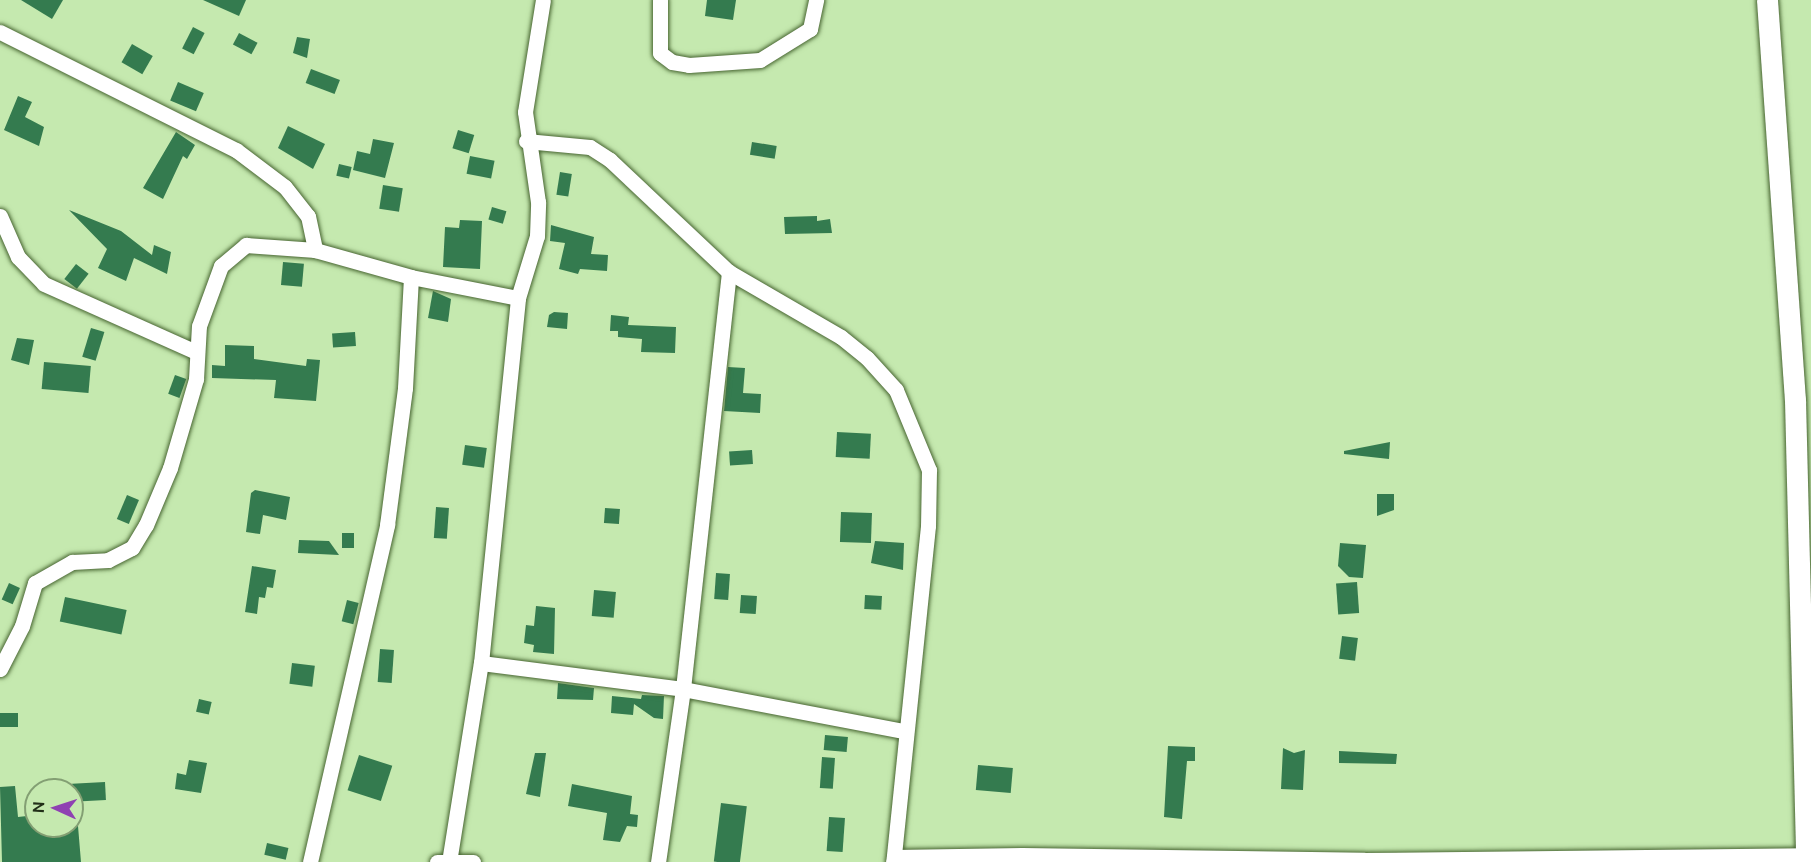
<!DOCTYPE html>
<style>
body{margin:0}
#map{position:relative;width:1811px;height:862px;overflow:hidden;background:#c5e9af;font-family:Ubuntu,sans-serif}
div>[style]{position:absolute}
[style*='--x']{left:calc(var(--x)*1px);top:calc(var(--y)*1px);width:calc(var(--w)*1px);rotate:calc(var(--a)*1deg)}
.building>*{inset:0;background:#347b4f;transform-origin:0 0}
.roads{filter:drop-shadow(0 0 2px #476531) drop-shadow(0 0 2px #476531)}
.street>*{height:15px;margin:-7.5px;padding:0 7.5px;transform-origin:7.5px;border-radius:7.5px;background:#fff}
.secondary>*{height:21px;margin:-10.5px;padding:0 10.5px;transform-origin:10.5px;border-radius:10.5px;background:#fff}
span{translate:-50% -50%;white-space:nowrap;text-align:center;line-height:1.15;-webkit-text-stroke:6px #c5e9af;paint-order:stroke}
.north{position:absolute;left:24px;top:778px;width:60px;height:60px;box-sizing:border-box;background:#c5e9af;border:2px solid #839f73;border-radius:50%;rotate:273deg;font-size:16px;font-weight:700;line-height:24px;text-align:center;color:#212f18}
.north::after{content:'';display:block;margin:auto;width:21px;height:27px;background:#8f42b2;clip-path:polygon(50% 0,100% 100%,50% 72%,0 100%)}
</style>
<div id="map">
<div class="building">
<i style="clip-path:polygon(21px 0,63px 0,52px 19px)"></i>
<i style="clip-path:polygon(203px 0,246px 0,239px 16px)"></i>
<i style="clip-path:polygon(707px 0,736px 0,733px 20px,705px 16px)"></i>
<i style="left:193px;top:27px;width:13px;height:24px;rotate:27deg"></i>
<i style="left:239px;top:33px;width:21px;height:13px;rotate:28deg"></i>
<i style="clip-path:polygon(297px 37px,310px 39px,307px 58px,293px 53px)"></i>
<i style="left:132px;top:44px;width:24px;height:21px;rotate:30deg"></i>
<i style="left:311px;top:69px;width:31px;height:15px;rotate:21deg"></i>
<i style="left:178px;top:82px;width:28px;height:20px;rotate:23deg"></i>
<i style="clip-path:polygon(18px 96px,32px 102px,25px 117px,44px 127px,39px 146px,4px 130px)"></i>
<i style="clip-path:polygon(288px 126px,325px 144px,313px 169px,278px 148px)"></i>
<i style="left:458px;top:130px;width:17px;height:19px;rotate:17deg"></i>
<i style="clip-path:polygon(176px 132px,195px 145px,187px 159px,183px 156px,163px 199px,143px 188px)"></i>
<i style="clip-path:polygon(373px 139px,394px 143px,385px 178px,353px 170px,357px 151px,370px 154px)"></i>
<i style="left:752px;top:142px;width:25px;height:13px;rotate:9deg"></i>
<i style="left:470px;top:156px;width:25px;height:18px;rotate:11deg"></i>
<i style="left:339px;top:164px;width:13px;height:12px;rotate:13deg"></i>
<i style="left:560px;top:172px;width:12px;height:23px;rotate:9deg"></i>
<i style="left:383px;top:185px;width:20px;height:24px;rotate:9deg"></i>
<i style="left:492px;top:207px;width:15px;height:13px;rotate:16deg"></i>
<i style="clip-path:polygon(69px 210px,121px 231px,152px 255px,154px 245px,171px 252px,167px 274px,134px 258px,126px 281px,98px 268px,107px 249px)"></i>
<i style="clip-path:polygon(817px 216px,817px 221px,830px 219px,832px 233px,785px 234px,784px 217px)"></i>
<i style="clip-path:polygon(460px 220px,482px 221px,480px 269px,443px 267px,445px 227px,459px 228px)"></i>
<i style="clip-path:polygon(551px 225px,594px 237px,591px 254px,608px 255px,607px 271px,580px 269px,578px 274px,559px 269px,565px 243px,550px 241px)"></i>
<i style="left:283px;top:262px;width:21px;height:23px;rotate:5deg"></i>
<i style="left:76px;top:264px;width:16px;height:19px;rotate:38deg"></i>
<i style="clip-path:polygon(433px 291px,451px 299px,448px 322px,428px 318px)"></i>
<i style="clip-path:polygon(554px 312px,568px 313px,567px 329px,547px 327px,549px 315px)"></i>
<i style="clip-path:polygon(611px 315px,629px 317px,628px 325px,676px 327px,675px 353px,641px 352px,642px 339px,618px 337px,618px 331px,610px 331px)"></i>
<i style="left:91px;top:328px;width:14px;height:30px;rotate:17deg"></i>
<i style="left:355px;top:332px;width:14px;height:23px;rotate:86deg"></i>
<i style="clip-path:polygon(17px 338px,34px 340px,29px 365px,11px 360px)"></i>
<i style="clip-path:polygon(225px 345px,254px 346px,254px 359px,306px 366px,307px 359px,320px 360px,316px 401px,274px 398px,276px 380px,212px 378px,212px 365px,225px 366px)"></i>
<i style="left:44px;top:362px;width:47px;height:27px;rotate:5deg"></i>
<i style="clip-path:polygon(728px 367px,745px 368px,743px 393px,761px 394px,760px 413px,724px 411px)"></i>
<i style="left:175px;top:375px;width:12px;height:20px;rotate:20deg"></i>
<i style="left:837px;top:432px;width:34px;height:25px;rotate:3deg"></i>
<i style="clip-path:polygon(1390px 442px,1389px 459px,1344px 454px,1344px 451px)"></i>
<i style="left:465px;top:445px;width:22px;height:20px;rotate:8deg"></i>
<i style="left:752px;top:450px;width:14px;height:23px;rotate:86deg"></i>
<i style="clip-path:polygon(255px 490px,290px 497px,286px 520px,263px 515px,260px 534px,246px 532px,251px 493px)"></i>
<i style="clip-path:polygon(1377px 494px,1394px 494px,1394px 510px,1377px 516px)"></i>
<i style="left:127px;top:495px;width:13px;height:26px;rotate:23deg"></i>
<i style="left:436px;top:507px;width:13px;height:31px;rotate:4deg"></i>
<i style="left:605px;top:508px;width:15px;height:15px;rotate:4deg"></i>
<i style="left:841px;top:512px;width:31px;height:30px;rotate:2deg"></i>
<i style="left:342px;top:533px;width:12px;height:15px"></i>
<i style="clip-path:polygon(299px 540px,329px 541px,339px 555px,298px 553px)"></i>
<i style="clip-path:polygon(875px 541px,904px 543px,903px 570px,871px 563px)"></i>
<i style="clip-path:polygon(1340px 543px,1366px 545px,1363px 578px,1349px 577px,1338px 566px)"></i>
<i style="clip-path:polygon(252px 566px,276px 570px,273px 588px,267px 587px,265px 598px,259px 597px,257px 614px,245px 612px)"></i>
<i style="left:716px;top:573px;width:14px;height:26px;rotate:4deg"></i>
<i style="left:1357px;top:582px;width:31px;height:21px;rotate:86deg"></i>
<i style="left:9px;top:583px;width:12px;height:18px;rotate:24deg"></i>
<i style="left:594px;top:590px;width:22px;height:26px;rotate:5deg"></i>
<i style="left:741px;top:595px;width:16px;height:18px;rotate:4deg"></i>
<i style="left:865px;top:595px;width:17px;height:14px;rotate:3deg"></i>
<i style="left:65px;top:597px;width:63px;height:25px;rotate:12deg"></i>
<i style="left:347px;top:600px;width:12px;height:22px;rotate:14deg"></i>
<i style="clip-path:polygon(536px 606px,555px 608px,554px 654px,533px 652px,534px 645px,524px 643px,526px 625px,534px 626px)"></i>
<i style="left:1342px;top:636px;width:16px;height:23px;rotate:7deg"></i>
<i style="left:380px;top:649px;width:14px;height:33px;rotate:4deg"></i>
<i style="left:292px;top:663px;width:23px;height:21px;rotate:7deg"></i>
<i style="clip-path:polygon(558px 683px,594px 688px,593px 700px,557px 699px)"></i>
<i style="clip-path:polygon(642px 695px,664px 696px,663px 719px,654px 718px,634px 704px,633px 715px,611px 713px,612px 696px,641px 699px)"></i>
<i style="left:199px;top:699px;width:13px;height:13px;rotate:13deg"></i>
<i style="left:18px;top:713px;width:14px;height:18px;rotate:90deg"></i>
<i style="left:825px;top:735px;width:23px;height:15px;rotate:5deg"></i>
<i style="clip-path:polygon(1168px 746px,1195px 747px,1195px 761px,1187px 761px,1182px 819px,1164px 817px)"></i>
<i style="clip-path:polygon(1283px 748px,1294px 753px,1305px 750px,1303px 790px,1281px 789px)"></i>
<i style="clip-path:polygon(1339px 751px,1397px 754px,1396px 764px,1339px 763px)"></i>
<i style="clip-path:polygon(535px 753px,546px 753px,540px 797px,526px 794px)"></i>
<i style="left:359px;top:755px;width:35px;height:37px;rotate:18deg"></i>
<i style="left:822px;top:757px;width:13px;height:31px;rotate:4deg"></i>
<i style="clip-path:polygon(189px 760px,207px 763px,201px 793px,175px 789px,177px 773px,186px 775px)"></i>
<i style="left:978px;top:765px;width:35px;height:25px;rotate:5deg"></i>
<i style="left:105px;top:782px;width:18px;height:33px;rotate:87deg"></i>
<i style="clip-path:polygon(572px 784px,632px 796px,630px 814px,638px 815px,637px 827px,627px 826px,620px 842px,603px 840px,607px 813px,568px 806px)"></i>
<i style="clip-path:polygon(15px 786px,18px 817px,36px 815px,36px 826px,78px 826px,81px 862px,2px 862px,0 787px)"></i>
<i style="left:721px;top:803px;width:26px;height:59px;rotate:7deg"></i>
<i style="left:829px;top:817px;width:16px;height:34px;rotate:4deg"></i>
<i style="left:267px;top:843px;width:22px;height:12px;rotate:13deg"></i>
</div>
<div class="roads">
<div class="street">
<i style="--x:660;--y:0;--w:53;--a:90"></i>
<i style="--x:660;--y:53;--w:15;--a:37"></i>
<i style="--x:672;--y:62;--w:17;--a:10"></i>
<i style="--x:689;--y:65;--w:71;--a:-4"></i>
<i style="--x:760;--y:60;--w:59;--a:-31.8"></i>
<i style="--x:810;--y:29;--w:30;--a:-78"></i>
<i style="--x:0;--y:32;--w:264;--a:26.6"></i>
<i style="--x:236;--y:150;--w:61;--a:37.1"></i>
<i style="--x:285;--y:187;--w:37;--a:52"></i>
<i style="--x:308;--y:216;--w:35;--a:78"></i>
<i style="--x:315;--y:250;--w:100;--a:15.7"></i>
<i style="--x:411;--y:277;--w:109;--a:11.1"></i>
<i style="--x:526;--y:141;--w:64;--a:5.4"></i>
<i style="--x:590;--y:147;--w:24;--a:33"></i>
<i style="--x:610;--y:160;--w:163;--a:43.3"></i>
<i style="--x:729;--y:272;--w:420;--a:96.3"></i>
<i style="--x:683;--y:689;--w:175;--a:98.2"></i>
<i style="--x:0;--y:216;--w:45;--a:66.3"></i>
<i style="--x:18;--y:257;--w:37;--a:46"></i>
<i style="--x:44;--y:284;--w:167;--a:24.1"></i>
<i style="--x:729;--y:272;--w:129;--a:30.1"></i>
<i style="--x:841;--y:337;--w:33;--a:39"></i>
<i style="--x:867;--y:358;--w:43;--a:47.8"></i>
<i style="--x:896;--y:390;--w:87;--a:67.6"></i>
<i style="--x:929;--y:470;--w:56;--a:91"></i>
<i style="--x:928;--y:526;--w:333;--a:95.9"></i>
<i style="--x:481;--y:663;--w:204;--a:7.3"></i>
<i style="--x:683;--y:689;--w:224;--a:10.8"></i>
<i style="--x:0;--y:669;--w:48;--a:-62.9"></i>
<i style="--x:22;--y:626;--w:45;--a:-73.2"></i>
<i style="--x:35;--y:583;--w:43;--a:-29.6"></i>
<i style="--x:72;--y:562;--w:36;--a:-3"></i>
<i style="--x:108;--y:560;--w:27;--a:-27"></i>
<i style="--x:132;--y:548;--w:27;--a:-59"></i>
<i style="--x:146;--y:525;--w:62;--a:-67.2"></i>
<i style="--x:170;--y:468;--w:93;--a:-73.7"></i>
<i style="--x:196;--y:379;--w:53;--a:-86.8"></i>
<i style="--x:199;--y:326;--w:64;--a:-69.9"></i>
<i style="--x:221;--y:266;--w:33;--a:-40"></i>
<i style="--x:246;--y:245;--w:69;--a:4.1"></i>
<i style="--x:310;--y:862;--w:346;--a:-77.1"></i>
<i style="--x:387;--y:525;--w:138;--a:-82.5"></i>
<i style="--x:405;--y:388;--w:111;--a:-86.9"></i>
<i style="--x:437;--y:862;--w:36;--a:0"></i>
<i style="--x:449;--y:862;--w:202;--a:-80.9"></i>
<i style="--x:481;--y:663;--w:367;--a:-84.2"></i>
<i style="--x:518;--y:298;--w:65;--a:-73"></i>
<i style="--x:537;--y:236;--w:34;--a:-88"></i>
<i style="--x:538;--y:202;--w:91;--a:-98.2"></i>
<i style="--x:525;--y:112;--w:113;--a:-80.9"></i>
<i style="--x:893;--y:862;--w:5;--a:-79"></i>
<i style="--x:894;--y:857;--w:128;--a:-0.9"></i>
<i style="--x:1022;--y:855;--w:342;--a:0.8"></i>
<i style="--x:1364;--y:860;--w:442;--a:-0.6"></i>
</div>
<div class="secondary">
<i style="--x:1767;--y:0;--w:401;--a:86"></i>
<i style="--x:1795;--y:400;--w:462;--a:88.6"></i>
</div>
</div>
<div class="north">N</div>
</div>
